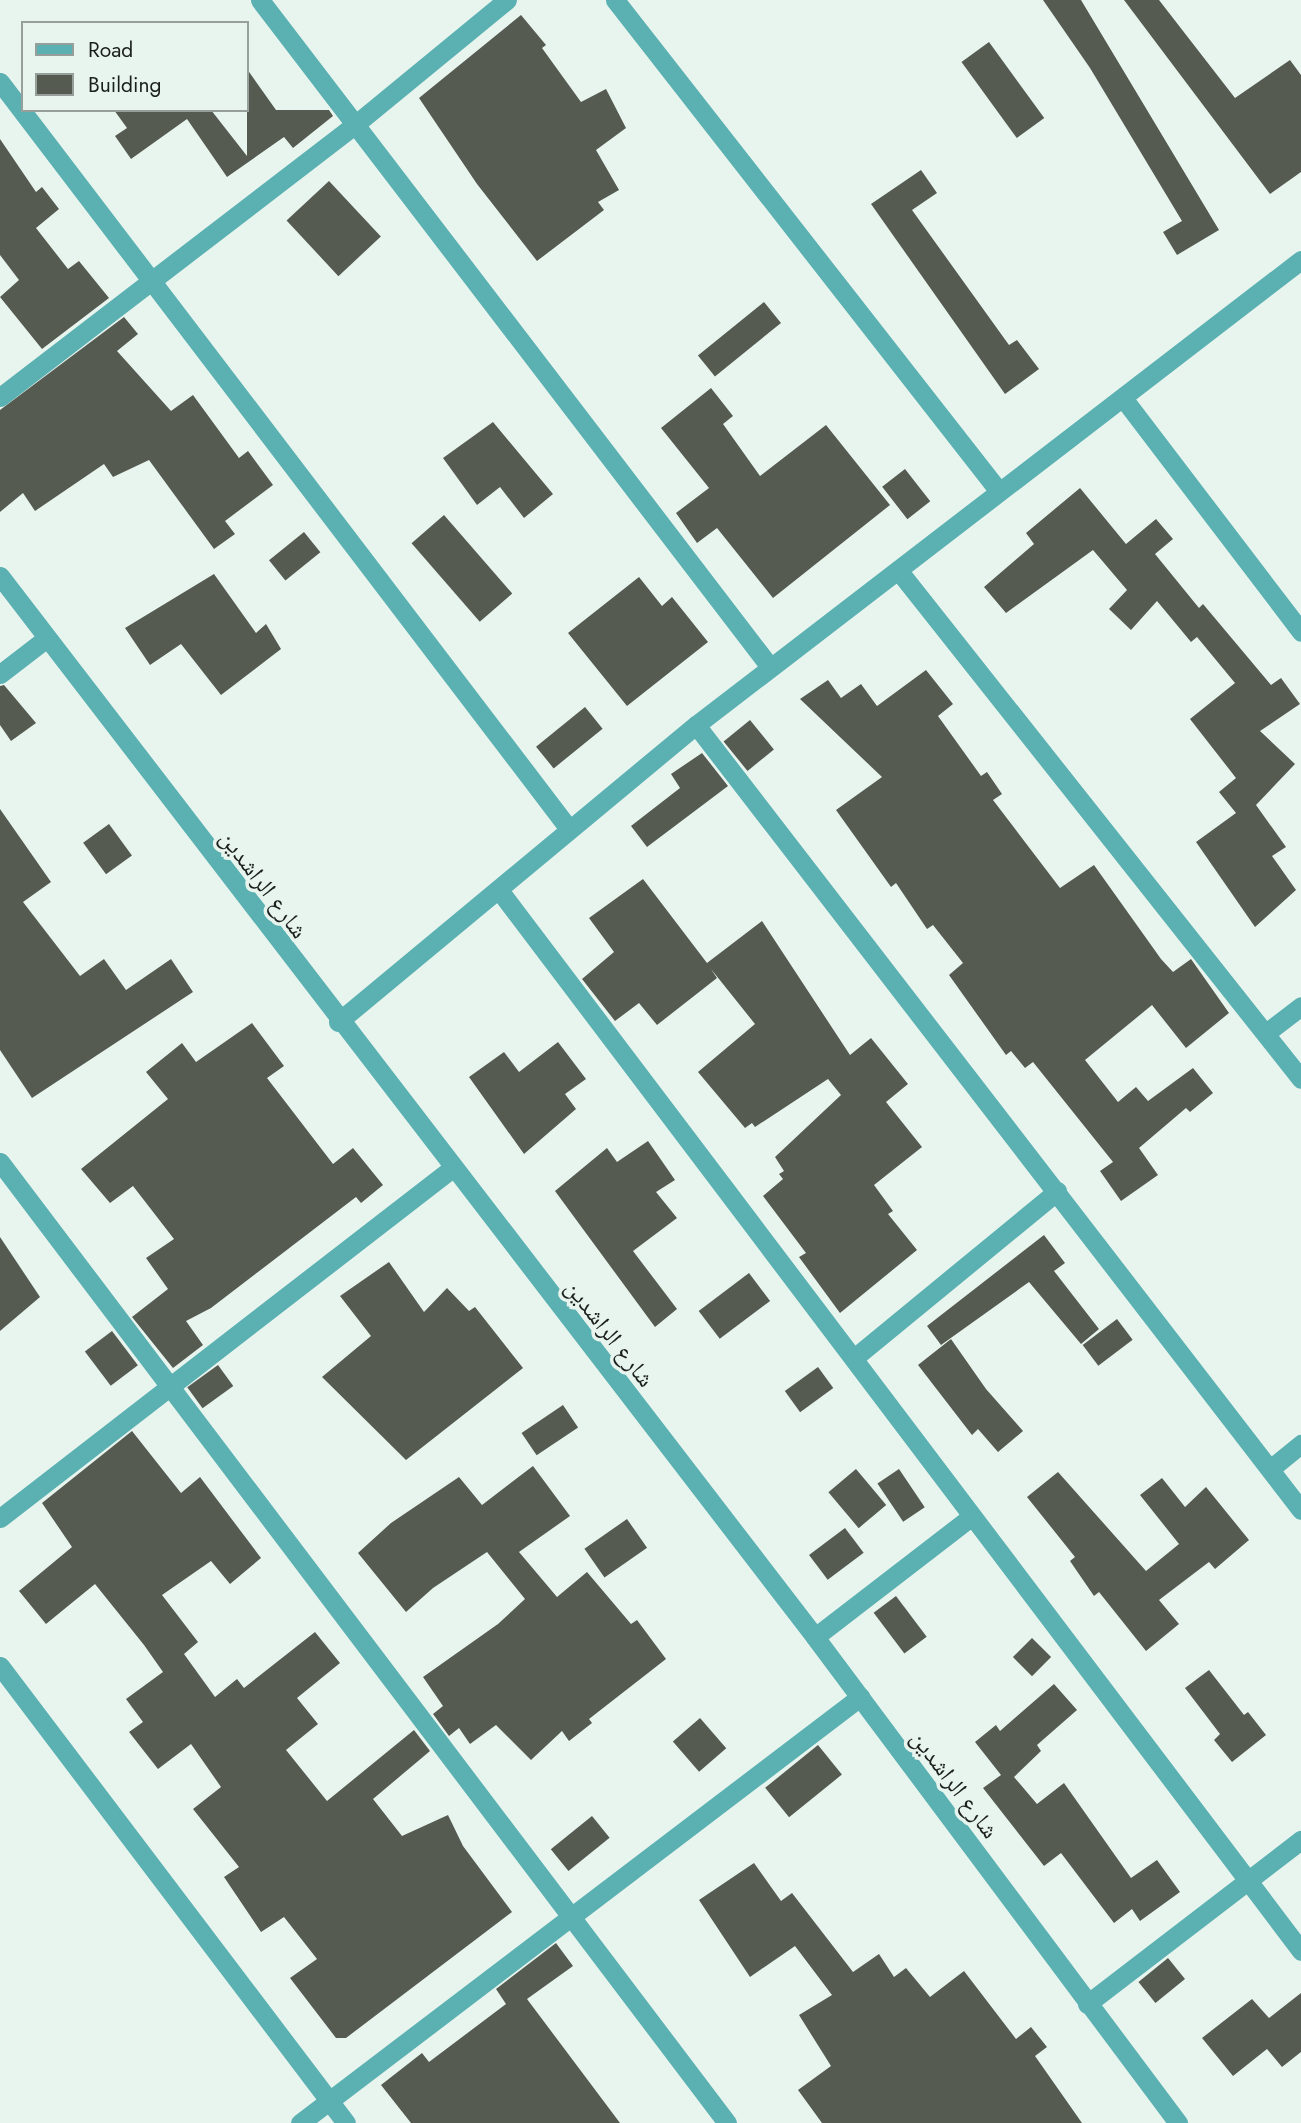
<!DOCTYPE html>
<meta charset="utf-8">
<style>
body{margin:0}
#map{position:relative;width:1301px;height:2123px;overflow:hidden;background:#e8f5ee;font-family:Jost,"Noto Naskh Arabic",sans-serif}
div>[style]{position:absolute}
[style*='--x']{left:calc(var(--x)*1px);top:calc(var(--y)*1px);width:calc(var(--w)*1px);rotate:calc(var(--a)*1deg)}
.building>*{inset:0;background:#565b52;transform-origin:0 0}
.minor>*{height:19px;margin:-9.5px;padding:0 9.5px;transform-origin:9.5px;border-radius:9.5px;background:#5bb0b2}
.tertiary>*{height:19px;margin:-9.5px;padding:0 9.5px;transform-origin:9.5px;border-radius:9.5px;background:#5bb0b2}
span{translate:-50% -50%;white-space:nowrap;text-align:center;line-height:1.15;-webkit-text-stroke:7px #e8f5ee;paint-order:stroke}
.street-label{font-size:24px;color:#1b1f1d}
.legend{position:absolute;left:21px;top:21px;width:228px;height:91px;box-sizing:border-box;background:#e8f5ee;border:2px solid #969f9a;margin:0;padding:9px 12px;list-style:none;font-size:21px;color:#1b1f1d}
.legend li{display:flex;align-items:center;gap:14px;height:35px}
.legend b{width:35px;border:2px solid #969f9a}
</style>
<div id="map">
<div class="building">
<i style="clip-path:polygon(1043px 0,1081px 0,1219px 230px,1177px 255px,1163px 232px,1182px 221px,1090px 68px)"></i>
<i style="clip-path:polygon(1124px 0,1159px 0,1235px 98px,1290px 60px,1301px 75px,1301px 172px,1270px 194px)"></i>
<i style="clip-path:polygon(521px 15px,546px 45px,542px 48px,581px 102px,606px 89px,626px 128px,596px 150px,619px 190px,598px 202px,604px 210px,537px 261px,477px 184px,419px 98px)"></i>
<i style="left:989px;top:42px;width:94px;height:34px;rotate:54deg"></i>
<i style="clip-path:polygon(247px 69px,276px 110px,329px 110px,333px 116px,293px 148px,284px 137px,227px 177px,187px 119px,131px 159px,115px 136px,127px 128px,114px 110px,211px 110px,247px 156px)"></i>
<i style="clip-path:polygon(0 139px,36px 192px,42px 187px,59px 209px,36px 228px,68px 269px,79px 261px,109px 298px,42px 349px,0 297px,19px 280px,0 255px)"></i>
<i style="clip-path:polygon(921px 170px,937px 193px,912px 210px,1009px 345px,1017px 340px,1039px 369px,1005px 394px,871px 204px)"></i>
<i style="left:329px;top:181px;width:76px;height:58px;rotate:47deg"></i>
<i style="left:764px;top:302px;width:27px;height:85px;rotate:51deg"></i>
<i style="clip-path:polygon(124px 317px,138px 334px,117px 351px,171px 411px,193px 395px,239px 458px,248px 451px,273px 485px,225px 521px,235px 534px,214px 549px,149px 460px,113px 477px,104px 464px,35px 511px,23px 493px,0 512px,0 410px)"></i>
<i style="clip-path:polygon(711px 388px,733px 416px,723px 424px,760px 476px,826px 425px,890px 505px,773px 598px,717px 528px,697px 543px,676px 513px,709px 488px,661px 428px)"></i>
<i style="clip-path:polygon(493px 422px,553px 494px,524px 518px,500px 487px,477px 505px,443px 458px)"></i>
<i style="left:905px;top:469px;width:41px;height:29px;rotate:52deg"></i>
<i style="clip-path:polygon(1080px 488px,1126px 544px,1156px 519px,1173px 539px,1155px 554px,1199px 608px,1203px 604px,1271px 685px,1281px 678px,1300px 704px,1260px 731px,1295px 764px,1256px 805px,1286px 847px,1272px 856px,1296px 890px,1255px 927px,1196px 842px,1236px 813px,1219px 792px,1236px 778px,1190px 719px,1235px 683px,1197px 637px,1191px 642px,1157px 601px,1131px 630px,1109px 609px,1127px 590px,1093px 550px,1006px 613px,984px 587px,1034px 544px,1026px 533px)"></i>
<i style="left:444px;top:515px;width:104px;height:43px;rotate:49deg"></i>
<i style="left:304px;top:532px;width:26px;height:45px;rotate:51deg"></i>
<i style="clip-path:polygon(214px 574px,256px 633px,266px 624px,281px 649px,221px 695px,181px 644px,150px 665px,125px 628px)"></i>
<i style="clip-path:polygon(639px 577px,662px 606px,672px 597px,708px 642px,627px 706px,568px 633px)"></i>
<i style="clip-path:polygon(926px 670px,953px 704px,938px 716px,981px 776px,987px 772px,1002px 794px,993px 800px,1060px 888px,1094px 865px,1161px 959px,1173px 972px,1191px 959px,1229px 1013px,1186px 1048px,1152px 1005px,1085px 1060px,1118px 1102px,1136px 1087px,1148px 1101px,1193px 1068px,1213px 1093px,1190px 1112px,1186px 1108px,1139px 1148px,1158px 1175px,1121px 1201px,1100px 1171px,1113px 1162px,1033px 1062px,1025px 1068px,1011px 1051px,1006px 1055px,949px 975px,963px 963px,933px 925px,927px 929px,896px 883px,891px 887px,836px 810px,882px 777px,800px 699px,828px 680px,841px 698px,861px 684px,877px 706px)"></i>
<i style="clip-path:polygon(4px 685px,36px 723px,11px 741px,0 725px,0 686px)"></i>
<i style="left:585px;top:707px;width:28px;height:63px;rotate:51deg"></i>
<i style="left:750px;top:720px;width:38px;height:34px;rotate:51deg"></i>
<i style="clip-path:polygon(702px 753px,728px 786px,647px 847px,631px 826px,680px 788px,671px 774px)"></i>
<i style="clip-path:polygon(0 809px,51px 882px,23px 902px,80px 976px,104px 959px,126px 990px,171px 959px,193px 992px,32px 1098px,0 1050px)"></i>
<i style="left:109px;top:824px;width:39px;height:32px;rotate:54deg"></i>
<i style="clip-path:polygon(643px 879px,707px 963px,762px 921px,850px 1055px,871px 1038px,908px 1084px,886px 1102px,922px 1147px,874px 1185px,893px 1211px,888px 1214px,917px 1250px,840px 1313px,799px 1257px,806px 1253px,763px 1196px,783px 1179px,779px 1174px,784px 1171px,775px 1157px,841px 1095px,828px 1079px,755px 1127px,752px 1123px,745px 1128px,698px 1072px,755px 1024px,711px 969px,717px 978px,657px 1025px,639px 1003px,615px 1021px,582px 979px,614px 952px,589px 918px)"></i>
<i style="clip-path:polygon(252px 1023px,284px 1066px,267px 1078px,333px 1164px,353px 1148px,383px 1185px,361px 1203px,356px 1197px,211px 1308px,186px 1321px,203px 1345px,173px 1368px,132px 1317px,168px 1289px,146px 1258px,174px 1239px,133px 1186px,110px 1203px,81px 1169px,168px 1099px,146px 1072px,182px 1043px,196px 1062px)"></i>
<i style="clip-path:polygon(558px 1042px,586px 1079px,565px 1094px,576px 1109px,524px 1154px,469px 1077px,504px 1052px,519px 1072px)"></i>
<i style="clip-path:polygon(648px 1141px,675px 1180px,656px 1192px,677px 1218px,633px 1251px,677px 1309px,655px 1327px,555px 1191px,607px 1148px,617px 1162px)"></i>
<i style="clip-path:polygon(1044px 1235px,1065px 1263px,1054px 1271px,1099px 1329px,1081px 1344px,1029px 1282px,941px 1345px,927px 1326px)"></i>
<i style="clip-path:polygon(0 1237px,40px 1297px,0 1331px)"></i>
<i style="clip-path:polygon(389px 1262px,424px 1312px,447px 1288px,469px 1311px,475px 1307px,523px 1368px,406px 1460px,322px 1377px,371px 1336px,340px 1296px)"></i>
<i style="left:749px;top:1273px;width:35px;height:63px;rotate:53deg"></i>
<i style="left:1117px;top:1319px;width:26px;height:43px;rotate:53deg"></i>
<i style="left:112px;top:1331px;width:43px;height:34px;rotate:53deg"></i>
<i style="clip-path:polygon(951px 1339px,986px 1389px,1023px 1431px,998px 1452px,978px 1429px,972px 1435px,918px 1365px)"></i>
<i style="left:218px;top:1365px;width:26px;height:38px;rotate:54deg"></i>
<i style="left:818px;top:1367px;width:26px;height:41px;rotate:54deg"></i>
<i style="left:563px;top:1405px;width:27px;height:50px;rotate:56deg"></i>
<i style="clip-path:polygon(132px 1431px,181px 1493px,200px 1477px,261px 1558px,230px 1584px,211px 1561px,162px 1595px,198px 1642px,184px 1654px,215px 1697px,237px 1679px,244px 1688px,315px 1632px,340px 1663px,297px 1698px,318px 1724px,286px 1750px,327px 1801px,414px 1730px,430px 1751px,373px 1799px,402px 1836px,448px 1815px,463px 1846px,512px 1912px,346px 2038px,336px 2038px,290px 1978px,317px 1959px,284px 1917px,261px 1932px,224px 1877px,239px 1867px,193px 1809px,221px 1787px,191px 1744px,158px 1769px,129px 1732px,143px 1722px,126px 1699px,163px 1672px,144px 1645px,95px 1584px,46px 1624px,19px 1591px,72px 1547px,42px 1503px)"></i>
<i style="clip-path:polygon(533px 1466px,570px 1516px,519px 1552px,557px 1597px,587px 1572px,631px 1624px,637px 1620px,666px 1659px,589px 1719px,592px 1723px,569px 1741px,562px 1731px,531px 1760px,496px 1725px,470px 1744px,459px 1728px,449px 1736px,433px 1714px,443px 1706px,423px 1677px,498px 1624px,525px 1599px,487px 1552px,433px 1588px,406px 1612px,358px 1553px,391px 1523px,459px 1477px,482px 1505px)"></i>
<i style="left:856px;top:1469px;width:47px;height:36px;rotate:50deg"></i>
<i style="left:899px;top:1469px;width:46px;height:26px;rotate:56deg"></i>
<i style="clip-path:polygon(1058px 1472px,1146px 1571px,1179px 1544px,1140px 1495px,1162px 1478px,1185px 1507px,1206px 1487px,1249px 1540px,1215px 1569px,1209px 1562px,1159px 1600px,1179px 1624px,1146px 1651px,1099px 1592px,1094px 1596px,1070px 1561px,1075px 1557px,1027px 1497px)"></i>
<i style="left:627px;top:1519px;width:35px;height:52px;rotate:55deg"></i>
<i style="left:845px;top:1528px;width:31px;height:45px;rotate:53deg"></i>
<i style="left:896px;top:1596px;width:51px;height:28px;rotate:53deg"></i>
<i style="left:1032px;top:1638px;width:27px;height:27px;rotate:45deg"></i>
<i style="clip-path:polygon(1209px 1670px,1244px 1715px,1248px 1712px,1266px 1735px,1232px 1762px,1214px 1740px,1220px 1734px,1185px 1688px)"></i>
<i style="clip-path:polygon(1054px 1684px,1077px 1710px,1037px 1745px,1041px 1751px,1014px 1777px,1037px 1804px,1064px 1783px,1131px 1878px,1157px 1860px,1180px 1892px,1140px 1921px,1132px 1909px,1114px 1923px,1061px 1853px,1044px 1866px,983px 1788px,1001px 1775px,975px 1742px,996px 1725px,1000px 1731px)"></i>
<i style="left:700px;top:1718px;width:40px;height:36px;rotate:49deg"></i>
<i style="left:818px;top:1745px;width:38px;height:68px;rotate:51deg"></i>
<i style="left:592px;top:1816px;width:28px;height:53px;rotate:51deg"></i>
<i style="clip-path:polygon(754px 1863px,781px 1901px,792px 1893px,853px 1972px,879px 1954px,894px 1977px,906px 1968px,930px 1997px,964px 1971px,1016px 2039px,1031px 2027px,1047px 2047px,1035px 2056px,1082px 2123px,822px 2123px,798px 2090px,831px 2066px,799px 2015px,832px 1995px,795px 1946px,750px 1977px,699px 1900px)"></i>
<i style="clip-path:polygon(556px 1943px,573px 1966px,527px 1999px,620px 2123px,411px 2123px,381px 2085px,422px 2053px,429px 2062px,506px 2004px,496px 1989px)"></i>
<i style="left:1168px;top:1958px;width:27px;height:38px;rotate:51deg"></i>
<i style="clip-path:polygon(1301px 1993px,1301px 2052px,1282px 2067px,1267px 2049px,1233px 2076px,1202px 2038px,1252px 1999px,1269px 2018px)"></i>
</div>
<div class="minor">
<i style="--x:260;--y:0;--w:840;--a:52.6"></i>
<i style="--x:615;--y:0;--w:622;--a:51.99"></i>
<i style="--x:0;--y:82;--w:939;--a:52.7"></i>
<i style="--x:0;--y:397;--w:450;--a:-37.5"></i>
<i style="--x:357;--y:123;--w:194;--a:-39.4"></i>
<i style="--x:1123;--y:398;--w:294;--a:52.7"></i>
<i style="--x:898;--y:570;--w:649;--a:51.63"></i>
<i style="--x:0;--y:674;--w:59;--a:-37.5"></i>
<i style="--x:696;--y:725;--w:991;--a:52.38"></i>
<i style="--x:499;--y:890;--w:1330;--a:52.91"></i>
<i style="--x:338;--y:1022;--w:465;--a:-39.7"></i>
<i style="--x:696;--y:725;--w:763;--a:-37.55"></i>
<i style="--x:1266;--y:1033;--w:44;--a:-37.6"></i>
<i style="--x:0;--y:1162;--w:1205;--a:52.89"></i>
<i style="--x:854;--y:1358;--w:263;--a:-39.4"></i>
<i style="--x:1270;--y:1469;--w:40;--a:-39"></i>
<i style="--x:0;--y:1518;--w:570;--a:-37.73"></i>
<i style="--x:815;--y:1637;--w:197;--a:-37.6"></i>
<i style="--x:0;--y:1666;--w:573;--a:52.87"></i>
<i style="--x:1087;--y:2004;--w:270;--a:-37.5"></i>
<i style="--x:300;--y:2123;--w:704;--a:-37.26"></i>
</div>
<div class="tertiary">
<i style="--x:0;--y:576;--w:1338;--a:52.47"></i>
<i style="--x:815;--y:1637;--w:607;--a:53.24"></i>
</div>
<div class="street-label">
<span style="left:264px;top:884px;rotate:53deg">شارع الراشدين</span>
<span style="left:610px;top:1333px;rotate:52deg">شارع الراشدين</span>
<span style="left:955px;top:1784px;rotate:53deg">شارع الراشدين</span>
</div>
<ul class="legend">
<li><b style="height:9px;background:#5bb0b2"></b>Road</li>
<li><b style="height:19px;background:#565b52"></b>Building</li>
</ul>
</div>
